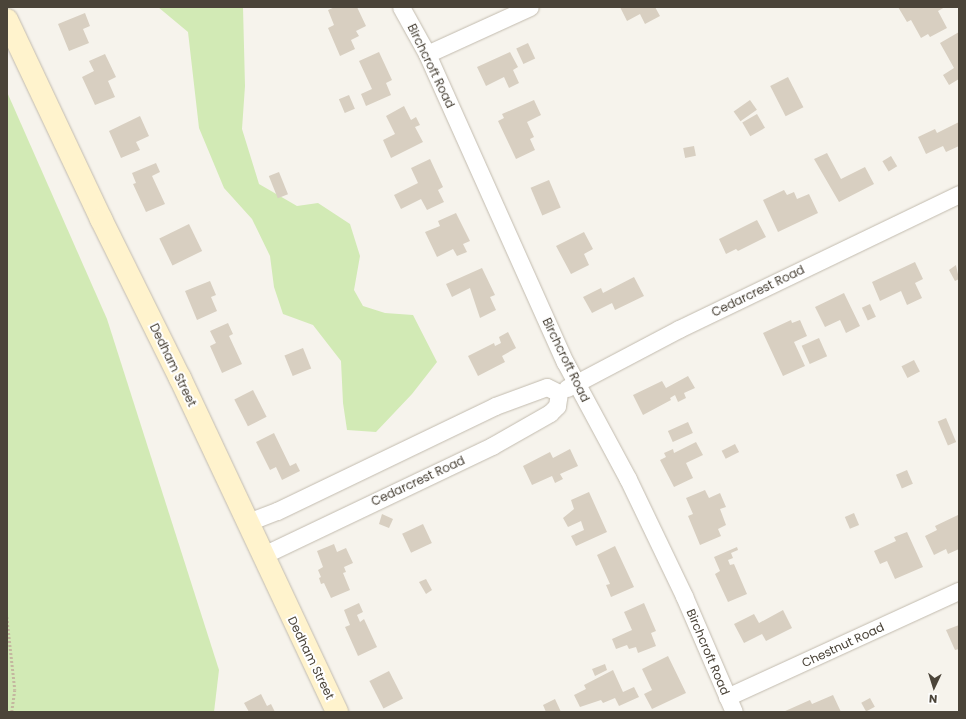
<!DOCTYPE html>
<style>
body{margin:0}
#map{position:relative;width:966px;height:719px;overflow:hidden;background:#f6f3ec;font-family:Poppins,sans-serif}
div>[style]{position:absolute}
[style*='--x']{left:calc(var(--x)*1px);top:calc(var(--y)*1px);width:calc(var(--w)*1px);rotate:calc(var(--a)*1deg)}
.green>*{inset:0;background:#d2eab5}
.building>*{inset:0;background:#d8cfc1;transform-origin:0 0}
.path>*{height:2.5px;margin-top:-1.25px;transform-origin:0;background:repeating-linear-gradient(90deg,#c4b79f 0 2px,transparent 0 4px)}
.roads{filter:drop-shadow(0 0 1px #c2bbae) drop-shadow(0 0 1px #c2bbae)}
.minor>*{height:17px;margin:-8.5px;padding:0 8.5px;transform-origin:8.5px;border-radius:8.5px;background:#fff}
.secondary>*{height:22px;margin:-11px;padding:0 11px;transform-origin:11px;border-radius:11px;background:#fff3cd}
span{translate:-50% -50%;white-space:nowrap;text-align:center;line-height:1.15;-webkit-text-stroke:4px #fff;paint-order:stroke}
.street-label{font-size:12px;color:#4b4439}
.frame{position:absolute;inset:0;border:8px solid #4b4439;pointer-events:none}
.north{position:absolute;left:914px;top:667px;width:40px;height:40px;-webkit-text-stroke:3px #fff;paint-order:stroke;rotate:184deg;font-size:11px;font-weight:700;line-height:16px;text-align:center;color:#4b4439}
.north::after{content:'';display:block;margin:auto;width:14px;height:18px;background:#4b4439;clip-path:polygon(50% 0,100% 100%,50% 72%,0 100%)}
</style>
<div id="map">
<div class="green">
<i style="clip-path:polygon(158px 7px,243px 7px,245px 86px,242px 129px,259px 184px,297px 206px,318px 203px,350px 224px,360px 256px,354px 290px,363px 306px,385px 313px,413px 315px,437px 362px,412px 394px,376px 432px,347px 430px,343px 403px,341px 361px,313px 325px,283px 314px,274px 287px,270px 256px,252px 219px,224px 188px,199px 128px,188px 32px)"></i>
<i style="clip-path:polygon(7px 92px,107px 319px,219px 670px,214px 712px,7px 712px)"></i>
</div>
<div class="building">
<i style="clip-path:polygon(335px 7px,357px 7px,366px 26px,356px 31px,359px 36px,351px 40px,355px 49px,340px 56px,328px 28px,334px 25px,328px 10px)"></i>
<i style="clip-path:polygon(620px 7px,655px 7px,660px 16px,645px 24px,640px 14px,627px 21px)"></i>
<i style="clip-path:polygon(898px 7px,945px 7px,938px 11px,947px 28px,930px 37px,928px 34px,921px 38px,911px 20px,907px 22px)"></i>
<i style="clip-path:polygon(85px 13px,90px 26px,83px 29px,89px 43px,69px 51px,58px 24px)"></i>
<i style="clip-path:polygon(959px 32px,959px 79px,949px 85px,943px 75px,954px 68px,940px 43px)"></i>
<i style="left:528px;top:43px;width:17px;height:13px;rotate:65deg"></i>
<i style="clip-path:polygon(379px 52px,392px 80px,386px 83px,391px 95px,366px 106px,361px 94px,372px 89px,359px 61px)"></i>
<i style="clip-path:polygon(510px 52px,518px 67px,513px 70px,519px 83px,509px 88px,504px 77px,486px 86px,477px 67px)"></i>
<i style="clip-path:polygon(105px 54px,116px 77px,108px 81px,115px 97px,95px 105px,82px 77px,94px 71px,89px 61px)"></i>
<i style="left:788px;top:77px;width:34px;height:20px;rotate:63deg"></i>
<i style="left:349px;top:95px;width:15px;height:11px;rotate:67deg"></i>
<i style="clip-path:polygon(534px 100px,541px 115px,527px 122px,534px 137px,530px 139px,535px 150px,516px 159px,498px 121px,504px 118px,502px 114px)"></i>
<i style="left:750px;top:100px;width:12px;height:20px;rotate:55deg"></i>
<i style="clip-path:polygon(404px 106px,411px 120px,416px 117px,420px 125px,415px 127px,423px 142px,391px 158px,383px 140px,395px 134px,386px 116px)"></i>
<i style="left:757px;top:114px;width:16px;height:17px;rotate:60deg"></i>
<i style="clip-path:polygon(140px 116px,149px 136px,136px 142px,140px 150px,121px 158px,109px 131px)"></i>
<i style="clip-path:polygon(959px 122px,959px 146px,946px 152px,943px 146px,926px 154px,918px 137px,935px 129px,937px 133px)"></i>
<i style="left:694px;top:146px;width:10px;height:11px;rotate:79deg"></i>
<i style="clip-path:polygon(827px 153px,841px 179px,865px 167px,874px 184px,839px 202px,814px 159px)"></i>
<i style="left:891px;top:156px;width:12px;height:10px;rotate:59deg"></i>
<i style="clip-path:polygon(430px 159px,443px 187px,438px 190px,444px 202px,427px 210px,421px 199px,401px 209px,394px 195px,418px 183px,411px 168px)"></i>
<i style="clip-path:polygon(156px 163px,160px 172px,152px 176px,165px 204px,146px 212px,133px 184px,136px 183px,132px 173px)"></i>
<i style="left:279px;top:172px;width:24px;height:11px;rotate:68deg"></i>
<i style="left:549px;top:180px;width:30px;height:20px;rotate:67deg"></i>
<i style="clip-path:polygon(784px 190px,787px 195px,794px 192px,797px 199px,809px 194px,818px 213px,778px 232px,763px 200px)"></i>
<i style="clip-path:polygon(456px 213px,470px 241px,463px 244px,467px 252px,457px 256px,453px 249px,437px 257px,425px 232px,440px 226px,438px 221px)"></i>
<i style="clip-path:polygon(757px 220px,766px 237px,738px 251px,736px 249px,726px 254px,719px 239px)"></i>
<i style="left:189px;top:224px;width:30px;height:33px;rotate:64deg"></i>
<i style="clip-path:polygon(584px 232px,593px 249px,584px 254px,589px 265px,571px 274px,556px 246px)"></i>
<i style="clip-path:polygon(915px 262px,923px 279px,915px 283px,922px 298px,907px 305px,901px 291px,880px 301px,872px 282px)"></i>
<i style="clip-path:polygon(956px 265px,959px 279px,955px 281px,949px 270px)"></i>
<i style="clip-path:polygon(482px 268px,495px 295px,490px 297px,496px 310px,480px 318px,470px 288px,452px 297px,446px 284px)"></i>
<i style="clip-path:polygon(634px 277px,644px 296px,615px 310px,612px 303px,592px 313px,583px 297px,601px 288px,603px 293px)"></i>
<i style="clip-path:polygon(210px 281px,216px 295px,211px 297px,217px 311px,197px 320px,185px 291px)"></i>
<i style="clip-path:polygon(844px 293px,860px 326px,846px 333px,840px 320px,825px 327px,815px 307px)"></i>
<i style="left:870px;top:304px;width:14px;height:9px;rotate:65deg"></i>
<i style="clip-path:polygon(791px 320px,792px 323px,800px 320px,807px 336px,794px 342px,805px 366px,783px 376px,763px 333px)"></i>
<i style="clip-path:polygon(228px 323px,233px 334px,229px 336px,242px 364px,222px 373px,210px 346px,216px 343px,210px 331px)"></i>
<i style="clip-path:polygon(508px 332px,516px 348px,502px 356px,505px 362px,478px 376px,468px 356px,494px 343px,495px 346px,501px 343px,499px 337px)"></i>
<i style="left:819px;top:338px;width:20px;height:19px;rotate:66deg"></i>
<i style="left:303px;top:348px;width:22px;height:20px;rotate:68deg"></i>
<i style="left:914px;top:360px;width:13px;height:14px;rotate:63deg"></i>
<i style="clip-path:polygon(688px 376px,695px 388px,684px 393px,686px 398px,678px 402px,675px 395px,670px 398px,671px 400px,643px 415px,633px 395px,662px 381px,666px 388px)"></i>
<i style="left:253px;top:390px;width:30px;height:21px;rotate:63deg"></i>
<i style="left:946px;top:418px;width:26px;height:9px;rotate:67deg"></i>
<i style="left:688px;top:422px;width:12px;height:22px;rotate:66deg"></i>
<i style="clip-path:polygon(274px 433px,290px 466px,296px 463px,300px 471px,282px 480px,276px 467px,270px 470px,256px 442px)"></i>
<i style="clip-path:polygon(696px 442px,703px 455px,686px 463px,693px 478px,674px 487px,660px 460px,666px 457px,664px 453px,673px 449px,674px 453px)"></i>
<i style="left:735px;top:444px;width:9px;height:15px;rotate:63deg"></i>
<i style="clip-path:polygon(570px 449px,578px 466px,560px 474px,563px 479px,555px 483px,552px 476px,532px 485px,523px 466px,550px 452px,553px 458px)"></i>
<i style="left:907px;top:470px;width:15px;height:12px;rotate:67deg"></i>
<i style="clip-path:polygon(705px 490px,709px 498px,720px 493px,726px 507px,720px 509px,726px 525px,718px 529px,721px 536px,700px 545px,688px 516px,693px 514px,686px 498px)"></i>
<i style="clip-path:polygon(589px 492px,607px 532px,576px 546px,571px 536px,584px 530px,581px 521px,568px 527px,563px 518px,574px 509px,571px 500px)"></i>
<i style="left:854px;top:513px;width:13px;height:10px;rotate:67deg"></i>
<i style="clip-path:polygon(382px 514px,393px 519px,389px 528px,379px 524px)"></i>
<i style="clip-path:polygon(958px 515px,959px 549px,948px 554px,946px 549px,934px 555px,925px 536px,937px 530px,935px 526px)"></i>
<i style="left:423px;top:524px;width:21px;height:23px;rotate:65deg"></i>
<i style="clip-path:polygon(907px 532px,923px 567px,895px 579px,887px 561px,880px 564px,874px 551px,896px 541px,894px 537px)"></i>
<i style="clip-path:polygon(334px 544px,337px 552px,346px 548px,353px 563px,344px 567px,346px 572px,343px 573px,350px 590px,331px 598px,324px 583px,321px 584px,319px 578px,321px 577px,318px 570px,323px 567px,317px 551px)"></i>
<i style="clip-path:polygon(615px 546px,634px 587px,611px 597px,606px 585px,610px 584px,597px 555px)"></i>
<i style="clip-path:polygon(737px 547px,738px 550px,731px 553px,733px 558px,728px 560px,730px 565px,734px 564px,747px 594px,728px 602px,715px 574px,720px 571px,714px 557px)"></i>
<i style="clip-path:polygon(426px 579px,432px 590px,426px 594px,419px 582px)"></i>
<i style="clip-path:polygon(359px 603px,363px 612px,357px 615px,360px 622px,364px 619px,377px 647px,358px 656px,345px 627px,350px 625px,344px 610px)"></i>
<i style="clip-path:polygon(644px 603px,656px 631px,651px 633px,656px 646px,638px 653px,636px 647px,629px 649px,627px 645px,616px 649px,612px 639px,632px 630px,624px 612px)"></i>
<i style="clip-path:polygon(783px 610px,792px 628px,766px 641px,762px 634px,744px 643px,734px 624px,754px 614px,759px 623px)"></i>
<i style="clip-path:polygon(959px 625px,959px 649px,955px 650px,946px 630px)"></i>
<i style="clip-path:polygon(668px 656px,686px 693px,652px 709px,644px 694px,652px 690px,642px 669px)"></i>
<i style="clip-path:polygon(605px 664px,607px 670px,595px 676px,592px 669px)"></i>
<i style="clip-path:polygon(613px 670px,623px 692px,634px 687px,639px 697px,619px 706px,615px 698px,603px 703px,601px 700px,580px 707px,574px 695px,586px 689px,584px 685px)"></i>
<i style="left:389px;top:671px;width:31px;height:22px;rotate:63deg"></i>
<i style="clip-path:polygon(261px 694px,267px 706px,271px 704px,275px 712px,249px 712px,244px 703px)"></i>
<i style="clip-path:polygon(833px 695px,841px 712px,783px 712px,810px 700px,812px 704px)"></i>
<i style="left:870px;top:698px;width:10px;height:10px;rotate:61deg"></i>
<i style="clip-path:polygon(555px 699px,561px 712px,546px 712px,543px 705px)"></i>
</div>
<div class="path">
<i style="--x:7;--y:617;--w:73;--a:83.7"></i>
<i style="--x:15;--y:690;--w:22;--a:98"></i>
</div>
<div class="roads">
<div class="minor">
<i style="--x:401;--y:7;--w:54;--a:61"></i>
<i style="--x:427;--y:54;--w:338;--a:65.9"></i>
<i style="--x:565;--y:362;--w:133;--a:61.7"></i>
<i style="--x:628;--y:479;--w:130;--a:64.4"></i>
<i style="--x:684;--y:596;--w:126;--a:66.7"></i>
<i style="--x:427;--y:54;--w:113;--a:-24.5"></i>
<i style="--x:567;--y:388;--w:127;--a:-27.8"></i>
<i style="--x:679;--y:329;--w:311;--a:-25.7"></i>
<i style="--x:248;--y:522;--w:31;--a:-21"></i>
<i style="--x:277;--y:511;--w:242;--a:-25.7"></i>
<i style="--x:495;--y:406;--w:55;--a:-20.1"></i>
<i style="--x:547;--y:387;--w:13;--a:27"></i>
<i style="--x:559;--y:393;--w:13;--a:99"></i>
<i style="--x:557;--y:406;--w:10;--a:135"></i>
<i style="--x:550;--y:413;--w:67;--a:150.4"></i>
<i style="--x:492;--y:446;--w:254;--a:154.5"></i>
<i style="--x:727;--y:697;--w:255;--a:-24.6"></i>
</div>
<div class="secondary">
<i style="--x:7;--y:20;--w:220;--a:64.7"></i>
<i style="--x:101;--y:219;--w:178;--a:63.6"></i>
<i style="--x:180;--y:378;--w:369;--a:64.8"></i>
</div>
</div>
<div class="street-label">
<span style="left:431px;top:66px;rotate:64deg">Birchcroft Road</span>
<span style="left:758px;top:291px;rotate:-26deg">Cedarcrest Road</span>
<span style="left:566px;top:360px;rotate:64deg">Birchcroft Road</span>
<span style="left:173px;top:365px;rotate:64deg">Dedham Street</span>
<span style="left:418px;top:481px;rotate:-25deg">Cedarcrest Road</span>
<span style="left:843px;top:645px;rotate:-25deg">Chestnut Road</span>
<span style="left:708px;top:652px;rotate:67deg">Birchcroft Road</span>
<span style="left:311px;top:658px;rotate:64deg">Dedham Street</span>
</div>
<div class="frame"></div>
<div class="north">N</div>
</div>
